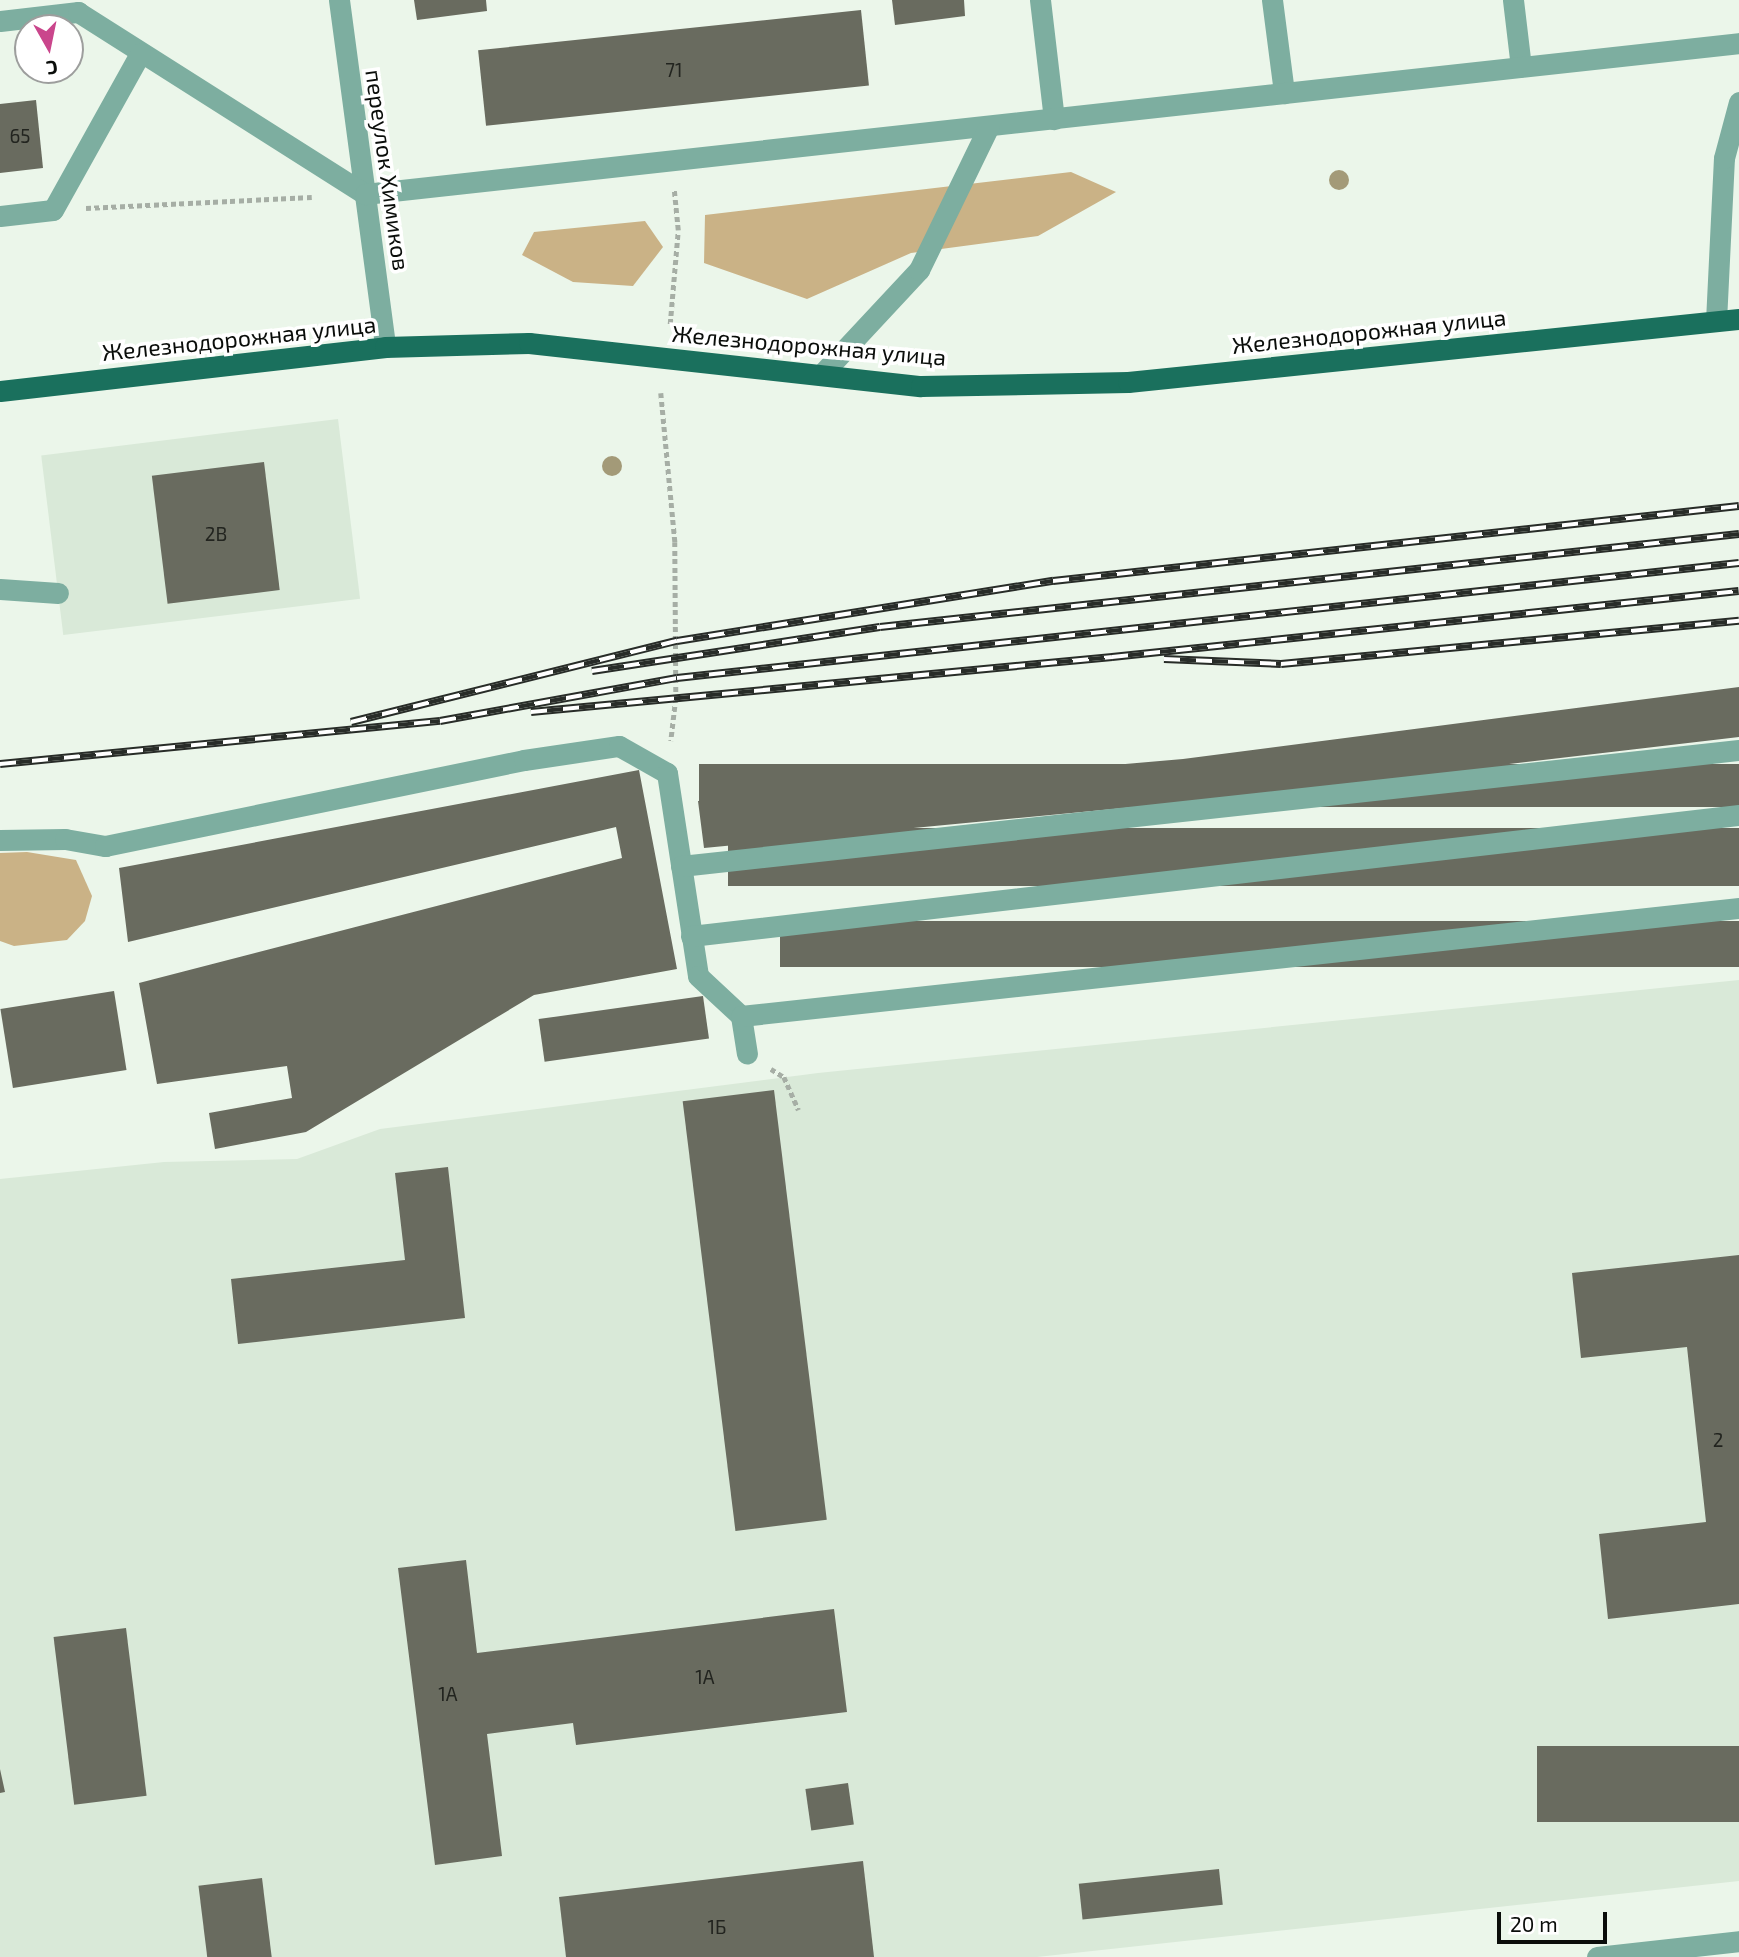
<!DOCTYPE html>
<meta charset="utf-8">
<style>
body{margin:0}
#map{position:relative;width:1739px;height:1957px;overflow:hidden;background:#ebf6ea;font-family:"Exo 2",sans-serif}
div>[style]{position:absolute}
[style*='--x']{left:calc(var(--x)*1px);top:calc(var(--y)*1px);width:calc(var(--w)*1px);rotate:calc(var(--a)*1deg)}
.built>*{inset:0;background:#d9e9d8;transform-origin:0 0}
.forest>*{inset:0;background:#cab286}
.building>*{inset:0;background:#696b5f;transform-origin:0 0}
.path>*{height:4.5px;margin-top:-2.25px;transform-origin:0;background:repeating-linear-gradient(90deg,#a6aea5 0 5px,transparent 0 8.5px)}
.minor>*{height:21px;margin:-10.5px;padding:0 10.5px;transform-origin:10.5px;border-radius:10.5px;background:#7daea0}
.major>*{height:21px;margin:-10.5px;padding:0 10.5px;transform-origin:10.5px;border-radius:10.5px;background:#1a705d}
.rail>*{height:8px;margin-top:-4px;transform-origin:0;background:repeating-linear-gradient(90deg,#fff 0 16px,#282c28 0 32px);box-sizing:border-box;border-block:2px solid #282c28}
.trees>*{width:20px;height:20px;margin:-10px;border-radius:50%;background:#a39a78}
span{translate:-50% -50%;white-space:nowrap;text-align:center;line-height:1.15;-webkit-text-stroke:7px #fff;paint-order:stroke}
.number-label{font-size:19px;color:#22241f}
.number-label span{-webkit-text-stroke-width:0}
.street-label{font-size:23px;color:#0a0d0a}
.north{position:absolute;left:14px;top:14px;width:70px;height:70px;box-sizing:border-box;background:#fff;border:2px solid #9d9e9d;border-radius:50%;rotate:171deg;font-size:19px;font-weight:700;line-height:28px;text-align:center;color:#0a0d0a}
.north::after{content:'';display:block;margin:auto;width:24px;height:32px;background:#ca468c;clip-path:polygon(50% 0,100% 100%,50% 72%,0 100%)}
.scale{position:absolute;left:1497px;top:1912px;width:110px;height:32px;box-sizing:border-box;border:4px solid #0a0d0a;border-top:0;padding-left:9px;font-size:21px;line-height:24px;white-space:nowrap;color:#0a0d0a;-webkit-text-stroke:5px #fff;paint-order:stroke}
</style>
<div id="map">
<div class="built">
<i style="left:338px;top:419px;width:181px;height:299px;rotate:83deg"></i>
<i style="clip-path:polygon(1739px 980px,1739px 1881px,1037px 1957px,0 1957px,0 1179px,164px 1162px,297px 1159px,380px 1129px,818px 1073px)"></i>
</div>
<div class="forest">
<i style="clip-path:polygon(1071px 172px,1116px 192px,1038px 236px,911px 253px,807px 299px,704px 263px,705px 215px)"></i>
<i style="clip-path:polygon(645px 221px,663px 247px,633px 286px,573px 282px,522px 255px,534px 232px)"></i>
<i style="clip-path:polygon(27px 852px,76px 860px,92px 896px,85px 921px,67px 940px,14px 946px,0 941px,0 853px)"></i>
</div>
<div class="building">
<i style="clip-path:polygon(414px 0,486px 0,487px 11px,417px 20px)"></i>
<i style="clip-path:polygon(892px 0,964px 0,965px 16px,895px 25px)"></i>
<i style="left:861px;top:10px;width:76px;height:385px;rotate:84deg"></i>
<i style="clip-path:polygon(36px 100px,43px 168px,0 173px,0 104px)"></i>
<i style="left:264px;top:462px;width:129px;height:113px;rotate:83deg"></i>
<i style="clip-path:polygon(1739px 687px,1739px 737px,1187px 802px,704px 848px,698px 801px,1183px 759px)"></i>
<i style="left:1739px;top:764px;width:43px;height:1040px;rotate:90deg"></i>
<i style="clip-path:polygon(639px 770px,677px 969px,534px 995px,306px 1132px,215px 1149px,209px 1113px,292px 1098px,287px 1066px,157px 1084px,139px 983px,622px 858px,616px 827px,128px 942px,119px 868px)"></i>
<i style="left:1739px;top:828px;width:58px;height:1011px;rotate:90deg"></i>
<i style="left:1739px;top:921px;width:46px;height:959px;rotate:90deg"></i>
<i style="left:114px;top:991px;width:80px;height:115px;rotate:81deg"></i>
<i style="left:703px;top:996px;width:43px;height:166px;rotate:82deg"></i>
<i style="left:774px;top:1090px;width:433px;height:92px;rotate:83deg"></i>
<i style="clip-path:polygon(448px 1167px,465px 1318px,238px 1344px,231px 1279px,405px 1260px,395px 1173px)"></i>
<i style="clip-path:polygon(1739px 1255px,1739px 1604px,1608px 1619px,1599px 1534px,1706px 1522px,1687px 1347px,1581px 1358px,1572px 1273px)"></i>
<i style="clip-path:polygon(466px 1560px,477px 1653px,834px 1609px,847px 1712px,576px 1745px,573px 1723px,487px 1734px,502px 1856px,435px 1865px,398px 1568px)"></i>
<i style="left:126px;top:1628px;width:169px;height:73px;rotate:83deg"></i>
<i style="left:1739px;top:1746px;width:76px;height:202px;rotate:90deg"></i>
<i style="clip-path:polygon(0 1769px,5px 1792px,0 1793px)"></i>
<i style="left:848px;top:1783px;width:42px;height:43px;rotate:82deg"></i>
<i style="clip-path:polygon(863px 1861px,874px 1957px,566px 1957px,559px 1897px)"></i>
<i style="left:1219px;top:1869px;width:36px;height:141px;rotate:84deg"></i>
<i style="left:262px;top:1878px;width:80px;height:64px;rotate:83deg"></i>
</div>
<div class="path">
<i style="--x:86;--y:208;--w:226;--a:-2.8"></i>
<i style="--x:670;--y:324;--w:94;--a:-85.1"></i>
<i style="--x:678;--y:230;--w:41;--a:-95.6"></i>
<i style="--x:661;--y:393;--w:150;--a:84.6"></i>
<i style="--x:675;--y:542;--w:156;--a:89.6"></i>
<i style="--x:676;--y:698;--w:43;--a:96.6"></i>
<i style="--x:771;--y:1069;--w:15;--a:32"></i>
<i style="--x:784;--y:1077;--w:36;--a:66"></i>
</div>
<div class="minor">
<i style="--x:339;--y:0;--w:350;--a:82.4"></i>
<i style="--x:1040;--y:0;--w:120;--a:83.3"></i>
<i style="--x:1272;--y:0;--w:94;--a:82.6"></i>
<i style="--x:1513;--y:0;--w:67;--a:83.2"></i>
<i style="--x:0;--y:21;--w:79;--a:-6.6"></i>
<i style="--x:78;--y:12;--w:340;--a:32.4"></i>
<i style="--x:365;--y:194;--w:1382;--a:-6.27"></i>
<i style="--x:0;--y:216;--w:53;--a:-6.5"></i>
<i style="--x:53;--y:210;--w:179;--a:-60.9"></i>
<i style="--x:1716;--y:321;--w:163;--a:-87.2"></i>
<i style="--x:1724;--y:158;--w:58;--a:-75"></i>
<i style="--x:821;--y:375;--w:144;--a:-47"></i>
<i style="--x:919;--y:270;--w:160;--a:-64.1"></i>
<i style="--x:0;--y:589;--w:58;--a:3.9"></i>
<i style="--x:0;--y:840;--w:65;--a:-0.9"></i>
<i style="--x:65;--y:839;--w:41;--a:9.9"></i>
<i style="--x:105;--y:846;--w:428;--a:-11.6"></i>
<i style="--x:524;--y:760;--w:96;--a:-8.4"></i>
<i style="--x:619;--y:746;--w:55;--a:29.4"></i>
<i style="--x:667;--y:773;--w:205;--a:81.3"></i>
<i style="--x:698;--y:976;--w:59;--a:42.9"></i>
<i style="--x:741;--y:1016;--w:38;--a:81"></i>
<i style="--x:681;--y:866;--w:1064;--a:-6.26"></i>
<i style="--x:691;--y:936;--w:1055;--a:-6.59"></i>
<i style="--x:741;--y:1016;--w:1004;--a:-6.18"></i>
<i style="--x:1597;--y:1957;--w:143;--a:-6.4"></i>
</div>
<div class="major">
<i style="--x:0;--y:391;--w:388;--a:-6.5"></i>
<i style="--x:385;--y:347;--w:144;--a:-1.6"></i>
<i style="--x:529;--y:343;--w:394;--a:6.3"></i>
<i style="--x:921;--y:386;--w:207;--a:-1.1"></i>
<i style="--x:1128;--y:382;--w:614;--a:-5.89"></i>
</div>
<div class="rail">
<i style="--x:1164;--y:659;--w:117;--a:2.4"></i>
<i style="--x:1281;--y:664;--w:460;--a:-5.4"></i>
<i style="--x:592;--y:671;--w:291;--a:-8.7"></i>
<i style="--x:880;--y:627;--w:864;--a:-6.18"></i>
<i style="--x:531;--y:712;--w:584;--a:-5.41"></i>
<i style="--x:1112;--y:657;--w:630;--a:-6.01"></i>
<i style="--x:351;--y:722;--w:336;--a:-14"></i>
<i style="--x:677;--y:641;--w:381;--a:-9.1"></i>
<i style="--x:1053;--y:581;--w:690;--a:-6.24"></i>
<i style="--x:0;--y:764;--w:442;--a:-5.6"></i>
<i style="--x:440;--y:721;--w:241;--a:-10.3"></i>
<i style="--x:677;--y:678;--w:1068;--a:-6.18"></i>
</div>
<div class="trees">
<i style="left:1339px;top:180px"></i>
<i style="left:612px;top:466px"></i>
</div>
<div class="number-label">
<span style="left:674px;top:70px">71</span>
<span style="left:20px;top:136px">65</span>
<span style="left:216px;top:534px">2В</span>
<span style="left:1718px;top:1440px">2</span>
<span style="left:705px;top:1677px">1А</span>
<span style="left:448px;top:1694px">1А</span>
<span style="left:717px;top:1927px">1Б</span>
</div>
<div class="street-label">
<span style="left:388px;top:170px;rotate:82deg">переулок Химиков</span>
<span style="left:1369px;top:331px;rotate:-6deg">Железнодорожная улица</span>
<span style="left:239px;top:338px;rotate:-6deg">Железнодорожная улица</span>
<span style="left:809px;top:345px;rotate:5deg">Железнодорожная улица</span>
</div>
<div class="north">С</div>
<div class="scale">20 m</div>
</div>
